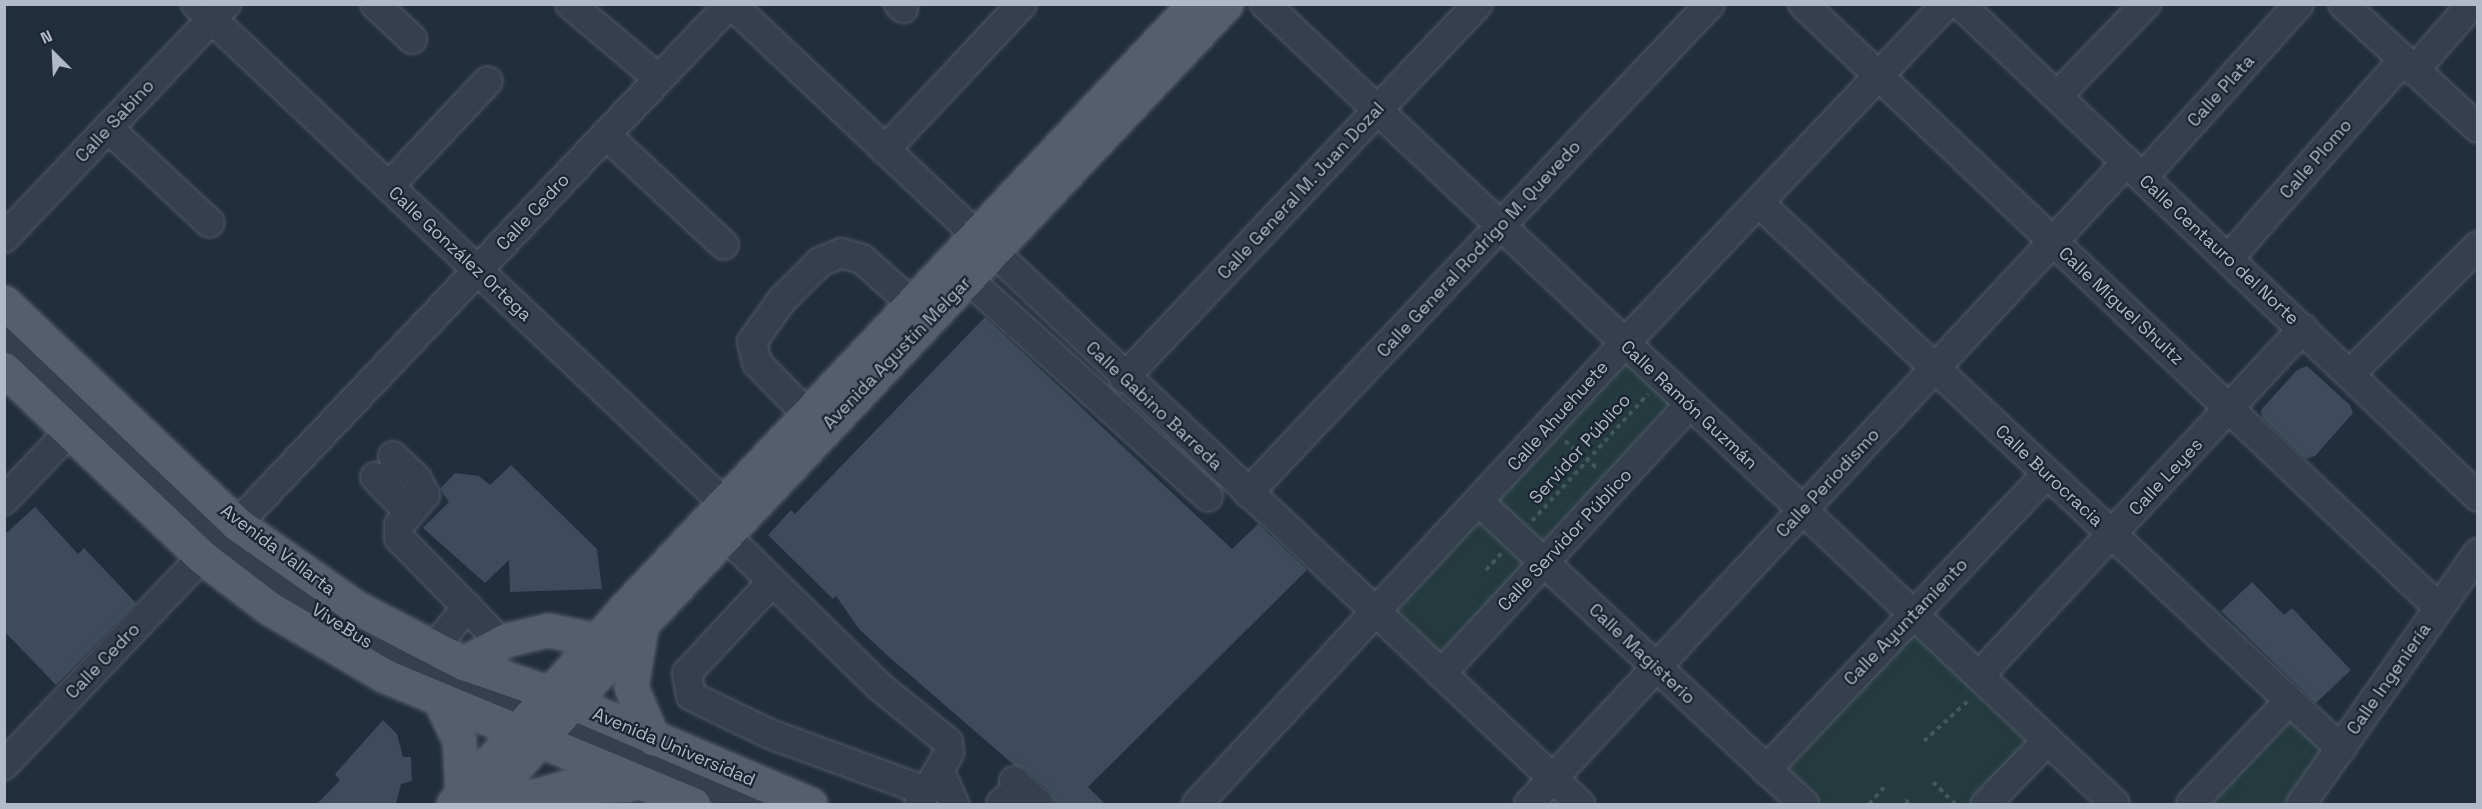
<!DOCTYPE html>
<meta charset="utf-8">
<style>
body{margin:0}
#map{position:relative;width:2482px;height:809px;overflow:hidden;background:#222d3d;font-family:"Space Grotesk",sans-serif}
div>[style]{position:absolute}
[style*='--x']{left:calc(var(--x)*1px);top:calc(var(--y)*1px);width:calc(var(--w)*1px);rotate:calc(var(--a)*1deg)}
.green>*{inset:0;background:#243a3e;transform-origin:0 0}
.building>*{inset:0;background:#3e4b5c}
.path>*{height:4px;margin-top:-2px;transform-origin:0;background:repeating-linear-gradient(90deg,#42575b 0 4.5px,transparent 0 9px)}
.roads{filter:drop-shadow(0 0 2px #515a67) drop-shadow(0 0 2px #515a67)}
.minor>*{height:28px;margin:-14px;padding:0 14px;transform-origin:14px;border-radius:14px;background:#363f4d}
.major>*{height:33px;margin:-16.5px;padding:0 16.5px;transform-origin:16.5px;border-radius:16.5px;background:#545e6d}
span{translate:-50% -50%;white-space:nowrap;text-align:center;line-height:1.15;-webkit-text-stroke:4.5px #1b2431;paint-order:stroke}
.street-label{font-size:18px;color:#b1bac8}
.frame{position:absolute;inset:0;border:6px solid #b1bac8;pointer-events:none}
.north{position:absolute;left:24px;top:24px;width:60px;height:60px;-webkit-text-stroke:4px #1b2431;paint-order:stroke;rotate:336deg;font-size:16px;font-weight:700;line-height:24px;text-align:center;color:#b1bac8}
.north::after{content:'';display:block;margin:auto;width:21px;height:27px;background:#b1bac8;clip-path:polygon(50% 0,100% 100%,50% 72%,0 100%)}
</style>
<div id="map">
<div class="green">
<i style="left:1624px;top:344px;width:89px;height:367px;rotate:43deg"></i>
<i style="clip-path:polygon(1913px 614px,2047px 741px,1986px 804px,1804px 804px,1766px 770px)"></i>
<i style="clip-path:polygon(2289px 701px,2341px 749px,2301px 804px,2191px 804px)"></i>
</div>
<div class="building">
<i style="clip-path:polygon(985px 317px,1232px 549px,1258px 524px,1307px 570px,1088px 787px,1105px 804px,1056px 804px,1050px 792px,1025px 769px,1014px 765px,888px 656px,859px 629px,836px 596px,833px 599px,768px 535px,791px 510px,795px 514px)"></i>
<i style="clip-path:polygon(2307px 366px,2350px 405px,2353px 413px,2315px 456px,2306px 459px,2262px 417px,2261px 410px,2297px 370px)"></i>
<i style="clip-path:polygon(511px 465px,597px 549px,602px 589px,510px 592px,509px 560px,485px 583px,423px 528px,449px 502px,440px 489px,455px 473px,479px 476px,490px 485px)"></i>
<i style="clip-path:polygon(35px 507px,78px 554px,84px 548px,136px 603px,56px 685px,4px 631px,4px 535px)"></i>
<i style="clip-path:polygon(2252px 582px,2284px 615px,2292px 608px,2351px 670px,2316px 703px,2221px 611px)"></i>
<i style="clip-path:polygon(383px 720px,397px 734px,403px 757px,411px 757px,412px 781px,401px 784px,396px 804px,317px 804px,340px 780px,335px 774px)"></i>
</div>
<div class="path">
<i style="--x:1565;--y:441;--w:43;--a:40.3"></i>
<i style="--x:1532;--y:521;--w:172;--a:-47.6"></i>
<i style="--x:1486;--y:570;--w:23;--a:-47"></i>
<i style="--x:1924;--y:741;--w:62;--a:-42.4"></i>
<i style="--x:1933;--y:782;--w:31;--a:45"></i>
<i style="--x:1869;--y:804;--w:27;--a:-48"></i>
<i style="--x:1907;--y:804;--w:9;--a:-84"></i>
</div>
<div class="roads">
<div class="minor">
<i style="--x:196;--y:4;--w:726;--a:43.38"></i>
<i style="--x:375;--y:4;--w:51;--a:43.4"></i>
<i style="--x:570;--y:4;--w:116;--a:40.1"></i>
<i style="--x:731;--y:4;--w:1167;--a:43.3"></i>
<i style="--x:899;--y:4;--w:6;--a:45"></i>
<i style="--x:1265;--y:4;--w:1167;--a:43.26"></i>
<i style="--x:1803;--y:4;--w:876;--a:43.52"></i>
<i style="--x:1960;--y:4;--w:715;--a:43.58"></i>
<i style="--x:2343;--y:4;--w:183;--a:42.6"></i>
<i style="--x:2414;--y:71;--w:89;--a:-49.1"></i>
<i style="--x:2058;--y:95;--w:127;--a:-46"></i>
<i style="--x:108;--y:128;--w:139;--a:43"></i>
<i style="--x:606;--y:135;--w:161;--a:43"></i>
<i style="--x:885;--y:150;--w:200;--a:-46.8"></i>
<i style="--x:2143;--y:177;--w:233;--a:-48"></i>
<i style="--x:389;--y:186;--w:144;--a:-46.7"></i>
<i style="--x:1759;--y:203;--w:798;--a:43.17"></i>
<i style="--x:4;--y:238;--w:323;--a:-46.5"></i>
<i style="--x:2229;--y:258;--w:264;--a:-48.7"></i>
<i style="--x:968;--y:279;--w:324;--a:42.2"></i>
<i style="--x:4;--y:335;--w:295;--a:43.8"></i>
<i style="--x:217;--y:539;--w:98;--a:36.3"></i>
<i style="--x:296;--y:597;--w:100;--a:31.9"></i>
<i style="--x:381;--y:650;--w:402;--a:22.5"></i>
<i style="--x:2350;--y:374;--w:181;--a:-45"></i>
<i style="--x:1124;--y:378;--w:515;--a:-46.57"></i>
<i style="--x:807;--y:414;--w:71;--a:-134.4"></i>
<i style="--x:757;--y:363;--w:22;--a:-103"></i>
<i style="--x:752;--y:342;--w:52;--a:-54.5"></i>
<i style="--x:782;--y:300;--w:54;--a:-45"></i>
<i style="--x:820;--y:262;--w:23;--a:-23"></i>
<i style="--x:841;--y:253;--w:22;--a:16"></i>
<i style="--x:862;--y:259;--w:87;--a:41.7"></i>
<i style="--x:393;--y:456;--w:33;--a:44"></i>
<i style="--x:417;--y:479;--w:18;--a:63"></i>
<i style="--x:425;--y:495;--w:40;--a:131"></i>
<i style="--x:399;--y:525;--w:13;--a:90"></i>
<i style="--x:399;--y:538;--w:146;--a:45.6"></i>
<i style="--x:375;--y:477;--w:50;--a:45.8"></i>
<i style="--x:1248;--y:493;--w:673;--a:-46.63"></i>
<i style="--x:4;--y:500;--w:95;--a:-46.3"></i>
<i style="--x:1480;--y:503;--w:442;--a:42.9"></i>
<i style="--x:237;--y:524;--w:717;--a:-46.53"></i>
<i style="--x:726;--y:536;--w:214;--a:44.4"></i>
<i style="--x:879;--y:686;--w:89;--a:39.1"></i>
<i style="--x:948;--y:742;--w:11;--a:85"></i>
<i style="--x:949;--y:753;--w:59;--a:120.5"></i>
<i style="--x:770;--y:584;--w:122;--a:133"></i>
<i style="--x:687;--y:673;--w:23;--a:80"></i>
<i style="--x:691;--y:696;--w:88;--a:25.7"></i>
<i style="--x:770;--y:734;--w:166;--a:20.1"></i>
<i style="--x:434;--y:648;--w:53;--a:-51.2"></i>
<i style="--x:1441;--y:674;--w:366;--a:-47.3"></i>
<i style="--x:1979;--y:676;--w:475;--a:-47"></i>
<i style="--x:4;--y:765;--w:287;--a:-46.4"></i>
<i style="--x:939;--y:770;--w:37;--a:66"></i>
<i style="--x:1766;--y:770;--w:408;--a:-46.5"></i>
<i style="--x:1014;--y:781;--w:34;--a:43"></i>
<i style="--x:1001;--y:804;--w:7;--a:-45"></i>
<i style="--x:1197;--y:804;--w:628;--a:-47.13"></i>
<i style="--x:1624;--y:344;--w:469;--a:-46.5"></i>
<i style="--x:1529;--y:804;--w:877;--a:-47.03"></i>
<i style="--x:1986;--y:804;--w:88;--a:-45.9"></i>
<i style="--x:2191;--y:804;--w:142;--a:-46.4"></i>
<i style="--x:2301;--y:804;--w:307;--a:-54.8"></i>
</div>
<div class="major">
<i style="--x:4;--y:302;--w:322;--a:43.6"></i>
<i style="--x:237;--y:524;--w:146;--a:35"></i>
<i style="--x:357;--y:608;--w:119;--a:27.4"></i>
<i style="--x:463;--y:663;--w:92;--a:19"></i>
<i style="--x:550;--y:693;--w:283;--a:23.1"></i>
<i style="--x:4;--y:369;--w:273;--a:43.5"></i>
<i style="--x:202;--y:557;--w:84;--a:37.3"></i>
<i style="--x:269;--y:608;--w:134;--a:30.4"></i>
<i style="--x:385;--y:676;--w:334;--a:22.6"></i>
<i style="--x:641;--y:629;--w:59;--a:99.8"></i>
<i style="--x:631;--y:687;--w:56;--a:66.7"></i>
<i style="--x:463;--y:663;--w:49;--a:-28.1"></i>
<i style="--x:506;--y:640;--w:43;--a:-13.4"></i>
<i style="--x:548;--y:630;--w:50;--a:11.5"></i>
<i style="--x:440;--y:701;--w:43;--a:64"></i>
<i style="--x:459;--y:740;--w:55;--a:86.9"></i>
<i style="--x:453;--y:804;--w:261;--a:-48.7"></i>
<i style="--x:625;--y:608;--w:830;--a:-46.71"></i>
<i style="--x:483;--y:804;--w:240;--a:-48.5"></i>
<i style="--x:642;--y:624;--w:852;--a:-46.71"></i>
<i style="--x:505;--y:804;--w:63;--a:-15.6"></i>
<i style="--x:566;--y:787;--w:63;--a:-1.8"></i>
</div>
</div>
<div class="street-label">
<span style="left:2221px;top:91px;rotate:-48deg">Calle Plata</span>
<span style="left:115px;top:121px;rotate:-47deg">Calle Sabino</span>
<span style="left:2316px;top:159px;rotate:-49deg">Calle Plomo</span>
<span style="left:1301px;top:191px;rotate:-47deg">Calle General M. Juan Dozal</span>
<span style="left:533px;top:212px;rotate:-47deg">Calle Cedro</span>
<span style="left:1479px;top:249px;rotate:-47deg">Calle General Rodrigo M. Quevedo</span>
<span style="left:2219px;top:250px;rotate:43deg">Calle Centauro del Norte</span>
<span style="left:460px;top:254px;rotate:43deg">Calle González Ortega</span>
<span style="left:2121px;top:306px;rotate:43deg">Calle Miguel Shultz</span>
<span style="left:897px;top:353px;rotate:-46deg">Avenida Agustín Melgar</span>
<span style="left:1689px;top:405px;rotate:43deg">Calle Ramón Guzmán</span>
<span style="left:1154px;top:406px;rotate:43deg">Calle Gabino Barreda</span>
<span style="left:1558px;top:416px;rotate:-48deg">Calle Ahuehuete</span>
<span style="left:1580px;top:449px;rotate:-48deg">Servidor Público</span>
<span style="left:2049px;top:476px;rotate:43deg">Calle Burocracia</span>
<span style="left:2166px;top:477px;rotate:-47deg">Calle Leyes</span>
<span style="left:1828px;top:483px;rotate:-47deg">Calle Periodismo</span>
<span style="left:1565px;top:540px;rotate:-47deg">Calle Servidor Público</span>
<span style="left:278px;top:550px;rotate:37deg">Avenida Vallarta</span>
<span style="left:1906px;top:622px;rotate:-46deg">Calle Ayuntamiento</span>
<span style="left:342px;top:626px;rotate:32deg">ViveBus</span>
<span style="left:1642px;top:654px;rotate:43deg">Calle Magisterio</span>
<span style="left:103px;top:661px;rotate:-46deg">Calle Cedro</span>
<span style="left:2389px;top:679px;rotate:-55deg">Calle Ingeniería</span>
<span style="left:674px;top:747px;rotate:23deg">Avenida Universidad</span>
</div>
<div class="frame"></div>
<div class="north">N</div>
</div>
